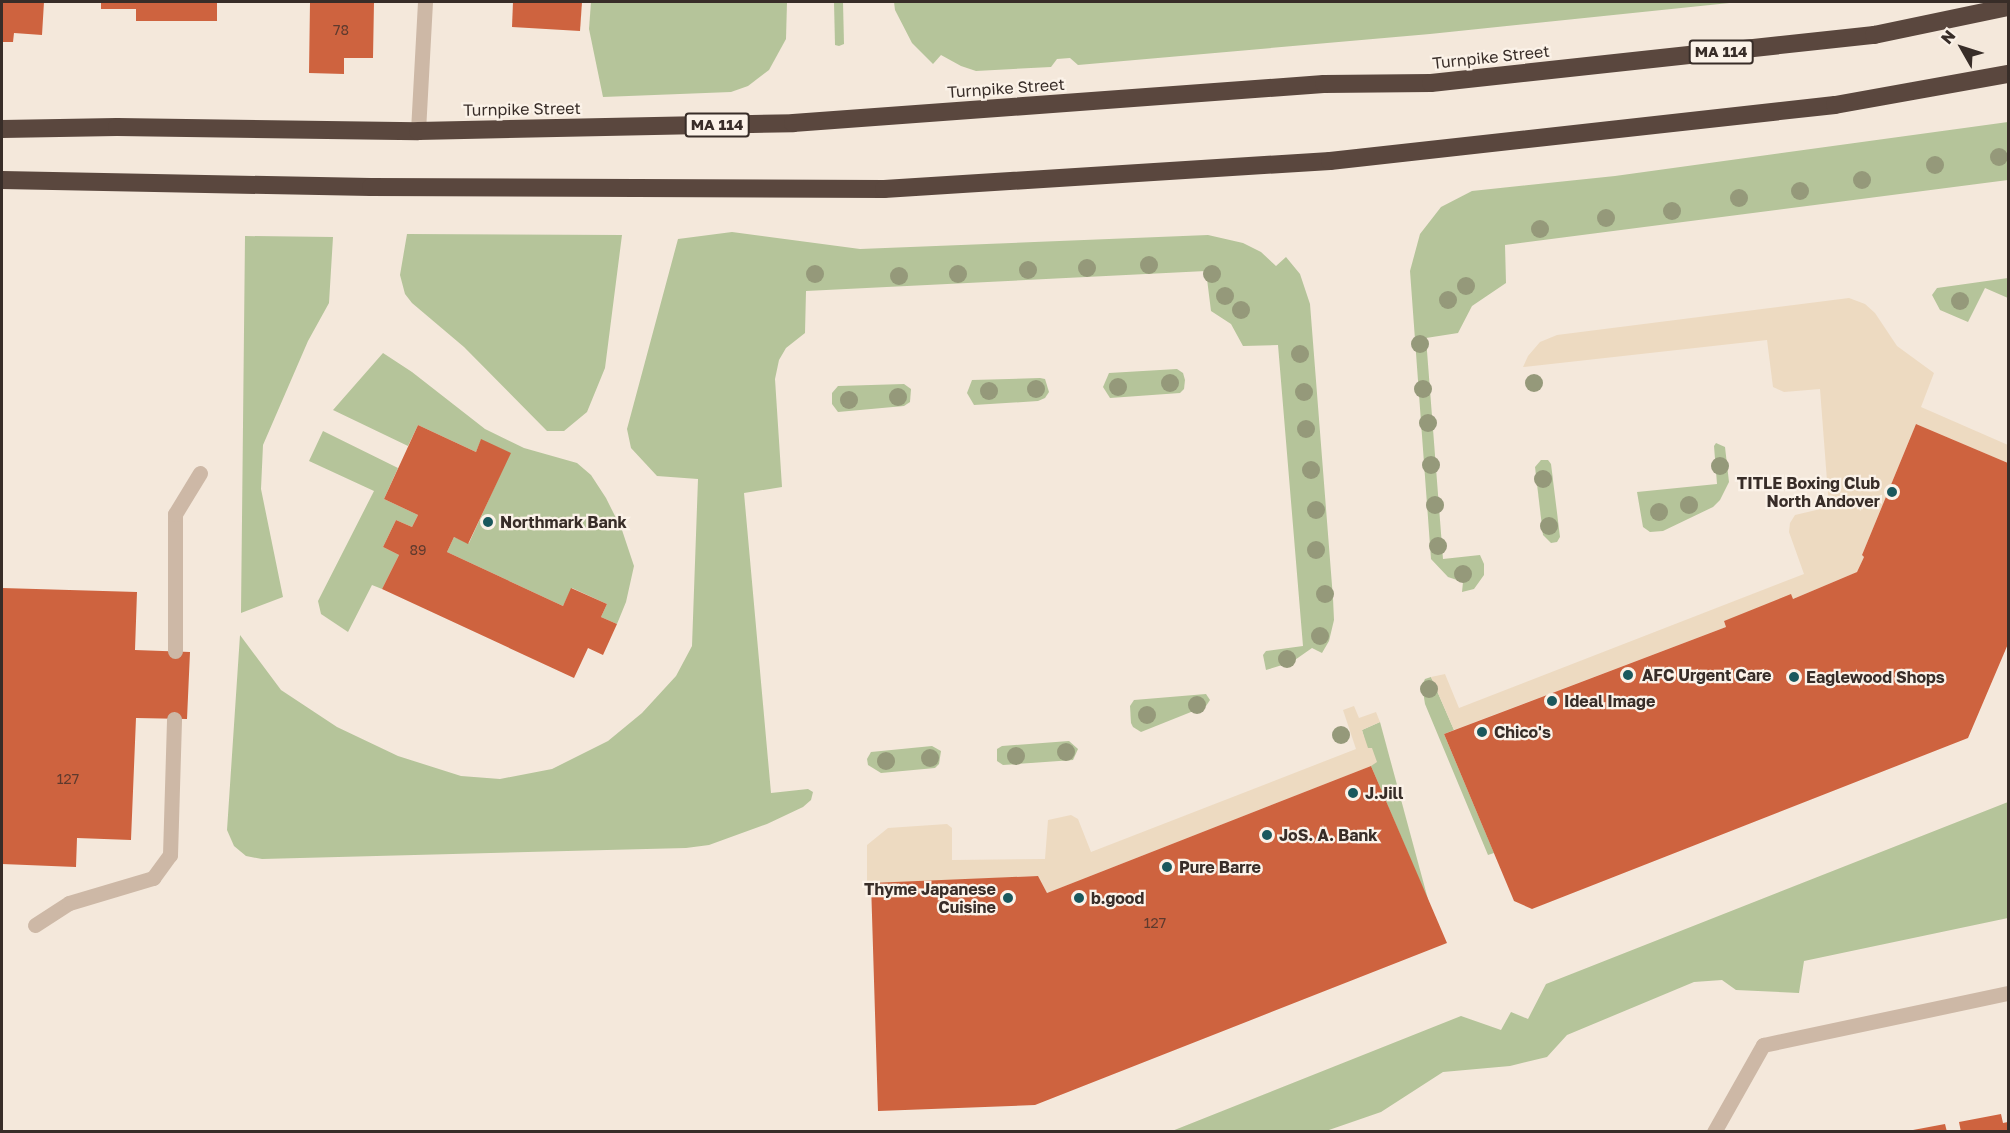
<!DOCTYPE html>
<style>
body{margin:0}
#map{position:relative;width:2010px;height:1133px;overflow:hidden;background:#f4e8db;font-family:"Golos Text",sans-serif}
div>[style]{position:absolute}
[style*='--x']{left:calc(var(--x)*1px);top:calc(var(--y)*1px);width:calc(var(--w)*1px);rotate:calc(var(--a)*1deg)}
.green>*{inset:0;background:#b5c49a}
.plaza>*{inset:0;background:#eddac1}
.building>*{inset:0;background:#ce633f}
.lane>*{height:15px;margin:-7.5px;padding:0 7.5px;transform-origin:7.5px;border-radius:7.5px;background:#cdb8a6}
.street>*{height:15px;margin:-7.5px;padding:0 7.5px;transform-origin:7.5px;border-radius:7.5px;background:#cdb8a6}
.highway>*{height:18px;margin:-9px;padding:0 9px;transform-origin:9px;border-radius:9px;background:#5a473e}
.trees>*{width:18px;height:18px;margin:-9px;border-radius:50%;background:#95997a}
.dots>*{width:16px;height:16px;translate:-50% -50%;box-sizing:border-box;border:3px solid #fbf2e8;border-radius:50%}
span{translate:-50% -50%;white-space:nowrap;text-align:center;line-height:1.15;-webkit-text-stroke:4.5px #fbf2e8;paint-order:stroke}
.number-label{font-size:14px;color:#5e3a2e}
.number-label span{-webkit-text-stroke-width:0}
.shield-label span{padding:2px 4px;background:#fbf2e8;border:2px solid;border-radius:4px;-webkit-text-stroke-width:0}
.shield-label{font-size:15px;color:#382d28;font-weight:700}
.street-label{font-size:16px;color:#382d28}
.poi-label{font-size:16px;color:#382d28;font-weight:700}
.right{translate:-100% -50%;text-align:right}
.left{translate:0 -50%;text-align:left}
.frame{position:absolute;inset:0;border:3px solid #382d28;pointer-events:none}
.north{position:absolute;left:1932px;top:18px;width:60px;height:60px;-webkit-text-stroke:4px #fbf2e8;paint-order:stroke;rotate:309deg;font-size:16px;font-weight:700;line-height:24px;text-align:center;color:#382d28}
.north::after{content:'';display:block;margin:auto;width:21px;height:27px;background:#382d28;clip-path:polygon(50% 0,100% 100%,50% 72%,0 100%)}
</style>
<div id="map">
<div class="green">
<i style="clip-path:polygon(591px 2px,787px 2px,786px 39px,769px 70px,748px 86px,731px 92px,603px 97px,589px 29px)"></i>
<i style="clip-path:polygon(834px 2px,843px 2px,844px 44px,839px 46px,835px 45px)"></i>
<i style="clip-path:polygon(894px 2px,1739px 2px,1430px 34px,1078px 65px,1070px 58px,1057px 59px,1051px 67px,976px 71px,961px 66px,941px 55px,933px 64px,912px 43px,895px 10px)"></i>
<i style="clip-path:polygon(2008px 122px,2008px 180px,1505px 245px,1506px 283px,1472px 306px,1458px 333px,1426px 338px,1443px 559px,1480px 555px,1484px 564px,1484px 575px,1474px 589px,1462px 592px,1463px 582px,1448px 577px,1431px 559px,1410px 271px,1420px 234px,1441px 207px,1472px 191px,1615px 176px)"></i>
<i style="clip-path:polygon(732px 232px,860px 249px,1208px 235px,1243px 243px,1261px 252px,1276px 266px,1286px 257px,1300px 274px,1310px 304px,1333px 598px,1334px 620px,1329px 641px,1322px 653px,1312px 648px,1292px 662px,1266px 670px,1263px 655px,1266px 651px,1303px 646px,1278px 345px,1243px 346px,1231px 324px,1211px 311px,1206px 271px,806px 291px,805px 333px,786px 348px,779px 360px,775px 379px,782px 487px,744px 493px,771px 793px,808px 789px,813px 792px,811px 800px,803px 807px,767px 824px,709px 845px,686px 848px,262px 859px,246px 856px,234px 846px,227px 830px,240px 635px,281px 690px,337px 727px,398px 756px,461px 776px,500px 779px,552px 769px,608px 741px,642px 713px,676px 676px,692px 646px,698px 479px,657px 476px,631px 448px,627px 429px,678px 239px)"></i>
<i style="clip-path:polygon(407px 234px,622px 235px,605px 368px,587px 412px,564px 431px,547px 431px,464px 347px,412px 303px,405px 294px,400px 275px)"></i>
<i style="clip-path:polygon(245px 236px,333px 237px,329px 303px,308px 341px,263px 445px,261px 489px,283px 597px,241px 613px)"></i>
<i style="clip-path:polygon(2008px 278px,2008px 298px,1985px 288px,1968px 322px,1940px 310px,1932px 295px,1937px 288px)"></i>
<i style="clip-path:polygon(383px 353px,412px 372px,485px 429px,524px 448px,577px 463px,591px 475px,606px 498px,622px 530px,634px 566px,626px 602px,617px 624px,601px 617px,607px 604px,572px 588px,563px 606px,447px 552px,454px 537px,469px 543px,510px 453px,481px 440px,476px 452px,418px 425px,408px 446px,333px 410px)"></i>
<i style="clip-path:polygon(1177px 369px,1183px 373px,1185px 380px,1184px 389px,1180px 393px,1110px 398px,1103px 387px,1109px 373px)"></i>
<i style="clip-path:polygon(1040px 378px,1045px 379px,1049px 392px,1045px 398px,1038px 401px,974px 405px,967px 393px,972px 380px)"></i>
<i style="clip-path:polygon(904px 384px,911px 389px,910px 402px,904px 406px,838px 412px,832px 404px,832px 393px,838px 386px)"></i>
<i style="clip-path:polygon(323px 431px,398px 468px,384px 499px,418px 515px,412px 527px,396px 520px,383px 547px,399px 555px,382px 589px,372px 585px,348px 632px,321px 614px,318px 601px,374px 491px,309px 461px)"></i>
<i style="clip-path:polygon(1716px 443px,1725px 447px,1729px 482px,1720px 500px,1713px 507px,1663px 531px,1650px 532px,1643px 527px,1637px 492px,1717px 484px,1714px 446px)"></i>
<i style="clip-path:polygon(1541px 460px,1548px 460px,1551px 464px,1560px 537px,1557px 542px,1551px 543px,1543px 535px,1535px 467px)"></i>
<i style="clip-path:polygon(1431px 677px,1454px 730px,1444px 734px,1494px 853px,1488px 855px,1425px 704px,1422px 685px,1425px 679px)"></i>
<i style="clip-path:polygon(1206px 694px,1210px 700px,1206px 706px,1141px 732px,1133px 727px,1131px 723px,1130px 706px,1134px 700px)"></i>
<i style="clip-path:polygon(1380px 722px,1429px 903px,1371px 766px,1362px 730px)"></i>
<i style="clip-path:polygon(1069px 741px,1078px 749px,1073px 760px,1003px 765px,997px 761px,997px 749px,1002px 746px)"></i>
<i style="clip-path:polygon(932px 746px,941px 751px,939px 764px,935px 768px,881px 773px,868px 765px,867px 759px,871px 752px)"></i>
<i style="clip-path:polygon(2008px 802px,2008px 918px,1804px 961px,1799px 993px,1736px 990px,1722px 980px,1694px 982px,1567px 1035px,1547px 1057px,1510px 1066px,1443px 1072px,1381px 1112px,1326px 1131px,1172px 1131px,1461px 1016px,1501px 1030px,1511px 1012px,1528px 1019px,1546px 984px)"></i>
</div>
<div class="plaza">
<i style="clip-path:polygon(1849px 298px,1865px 304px,1875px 313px,1897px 346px,1934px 373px,1921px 407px,2008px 445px,2008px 463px,1916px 424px,1862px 555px,1864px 557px,1857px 572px,1793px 599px,1724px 621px,1726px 627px,1454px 730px,1431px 677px,1445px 674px,1459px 708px,1804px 574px,1789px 532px,1790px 523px,1795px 515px,1829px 507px,1820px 389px,1784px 392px,1773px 387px,1767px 340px,1523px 367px,1528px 356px,1540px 342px,1557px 335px)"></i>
<i style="clip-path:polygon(1354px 706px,1359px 718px,1376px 712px,1380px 722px,1362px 730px,1368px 748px,1372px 748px,1377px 762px,1371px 766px,1047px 893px,1037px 876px,867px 884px,867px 845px,888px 828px,947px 824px,952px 828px,952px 860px,1045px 859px,1048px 820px,1071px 815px,1078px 819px,1091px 852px,1356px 749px,1343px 710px)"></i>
</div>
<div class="building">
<i style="clip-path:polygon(2px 2px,44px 2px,42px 35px,14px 33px,13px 42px,2px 42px)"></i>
<i style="clip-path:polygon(101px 2px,217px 2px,217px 21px,136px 21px,136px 9px,101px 9px)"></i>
<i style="clip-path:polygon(310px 2px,374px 2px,373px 58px,344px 58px,344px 74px,309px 73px)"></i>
<i style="clip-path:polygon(513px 2px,582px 2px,580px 31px,512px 27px)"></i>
<i style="clip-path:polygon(1916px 424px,2008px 463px,2008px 644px,1968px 738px,1532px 909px,1514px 901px,1444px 734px,1726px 627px,1724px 621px,1791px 594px,1793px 599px,1857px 572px,1864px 557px,1862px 555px)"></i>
<i style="clip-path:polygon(418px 425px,476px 452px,481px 439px,511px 453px,468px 544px,454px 537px,447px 552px,563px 606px,571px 588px,607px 604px,601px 617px,617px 624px,603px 655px,588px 648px,574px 678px,382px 589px,399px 555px,383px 547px,396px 520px,412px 527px,418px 515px,384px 499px)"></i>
<i style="clip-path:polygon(2px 588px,137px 592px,135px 650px,190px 652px,187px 719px,136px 718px,131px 840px,77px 838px,76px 867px,2px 864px)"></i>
<i style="clip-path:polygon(1371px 766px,1447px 943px,1035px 1105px,878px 1111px,871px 883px,1038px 876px,1047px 893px)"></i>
<i style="clip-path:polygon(2001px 1114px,2003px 1123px,2008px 1122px,2008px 1132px,1961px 1132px,1959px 1122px)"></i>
<i style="clip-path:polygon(1945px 1124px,1947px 1132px,1913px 1132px,1913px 1130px)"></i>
</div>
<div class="lane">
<i style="--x:175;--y:651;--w:137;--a:-90"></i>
<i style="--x:175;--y:514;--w:48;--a:-58.6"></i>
<i style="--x:35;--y:925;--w:40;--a:-32.9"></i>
<i style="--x:69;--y:903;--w:88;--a:-16.6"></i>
<i style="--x:153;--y:878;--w:29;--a:-54"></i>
<i style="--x:170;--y:855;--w:136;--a:-88.3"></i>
<i style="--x:1714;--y:1132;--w:100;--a:-60.6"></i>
<i style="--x:1763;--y:1045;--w:250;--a:-12"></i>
</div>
<div class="street">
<i style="--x:418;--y:131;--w:129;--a:-86.9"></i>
</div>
<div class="highway">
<i style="--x:2;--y:129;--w:115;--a:-1"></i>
<i style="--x:117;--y:127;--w:301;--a:0.8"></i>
<i style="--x:418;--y:131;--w:375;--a:-1.2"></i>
<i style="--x:793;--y:123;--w:532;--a:-4.2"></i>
<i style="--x:1324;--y:84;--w:107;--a:-0.5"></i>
<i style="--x:1431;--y:83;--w:446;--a:-6.2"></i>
<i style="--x:1874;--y:35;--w:137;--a:-11.8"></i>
<i style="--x:2;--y:180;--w:369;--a:1.1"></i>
<i style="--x:371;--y:187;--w:513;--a:0.22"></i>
<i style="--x:884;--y:189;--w:447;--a:-3.6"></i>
<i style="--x:1330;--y:161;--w:508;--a:-6.33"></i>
<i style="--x:1835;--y:105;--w:176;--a:-10.2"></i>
</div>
<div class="trees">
<i style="left:1999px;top:157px"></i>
<i style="left:1935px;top:165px"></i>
<i style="left:1862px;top:180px"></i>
<i style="left:1800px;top:191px"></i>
<i style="left:1739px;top:198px"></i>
<i style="left:1672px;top:211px"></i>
<i style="left:1606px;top:218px"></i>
<i style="left:1540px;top:229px"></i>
<i style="left:1149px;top:265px"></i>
<i style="left:1087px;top:268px"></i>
<i style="left:1028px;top:270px"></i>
<i style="left:815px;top:274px"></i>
<i style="left:958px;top:274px"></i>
<i style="left:1212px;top:274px"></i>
<i style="left:899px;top:276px"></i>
<i style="left:1466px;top:286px"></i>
<i style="left:1225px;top:296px"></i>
<i style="left:1448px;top:300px"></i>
<i style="left:1960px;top:301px"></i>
<i style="left:1241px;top:310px"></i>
<i style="left:1420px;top:344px"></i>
<i style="left:1300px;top:354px"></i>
<i style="left:1170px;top:383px"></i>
<i style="left:1534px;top:383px"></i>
<i style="left:1118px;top:387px"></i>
<i style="left:1036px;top:389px"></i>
<i style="left:1423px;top:389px"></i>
<i style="left:989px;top:391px"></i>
<i style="left:1304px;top:392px"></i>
<i style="left:898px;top:397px"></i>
<i style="left:849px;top:400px"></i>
<i style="left:1428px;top:423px"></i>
<i style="left:1306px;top:429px"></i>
<i style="left:1431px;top:465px"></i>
<i style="left:1720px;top:466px"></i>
<i style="left:1311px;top:470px"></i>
<i style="left:1543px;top:479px"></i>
<i style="left:1435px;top:505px"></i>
<i style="left:1689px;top:505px"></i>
<i style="left:1316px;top:510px"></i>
<i style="left:1659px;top:512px"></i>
<i style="left:1549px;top:526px"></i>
<i style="left:1438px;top:546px"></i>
<i style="left:1316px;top:550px"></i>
<i style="left:1463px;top:574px"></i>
<i style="left:1325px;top:594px"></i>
<i style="left:1320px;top:636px"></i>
<i style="left:1287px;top:659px"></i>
<i style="left:1429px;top:689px"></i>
<i style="left:1197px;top:705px"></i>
<i style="left:1147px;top:715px"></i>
<i style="left:1341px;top:735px"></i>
<i style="left:1066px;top:752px"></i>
<i style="left:1016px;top:756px"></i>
<i style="left:930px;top:758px"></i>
<i style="left:886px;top:761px"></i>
</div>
<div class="dots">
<i style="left:1892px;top:492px;background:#1a585d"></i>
<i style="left:488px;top:522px;background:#1a585d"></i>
<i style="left:1628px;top:675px;background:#1a585d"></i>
<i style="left:1794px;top:677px;background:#1a585d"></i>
<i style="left:1552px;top:701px;background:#1a585d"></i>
<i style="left:1482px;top:732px;background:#1a585d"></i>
<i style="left:1353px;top:793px;background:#1a585d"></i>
<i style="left:1267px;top:835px;background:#1a585d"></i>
<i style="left:1167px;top:867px;background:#1a585d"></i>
<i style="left:1008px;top:898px;background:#1a585d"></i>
<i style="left:1079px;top:898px;background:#1a585d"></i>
</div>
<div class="number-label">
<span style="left:341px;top:30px">78</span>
<span style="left:418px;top:550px">89</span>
<span style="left:68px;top:779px">127</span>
<span style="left:1155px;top:923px">127</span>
</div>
<div class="shield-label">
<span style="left:1721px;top:52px">MA 114</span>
<span style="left:717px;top:125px">MA 114</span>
</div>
<div class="street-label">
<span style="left:1491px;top:57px;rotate:-6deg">Turnpike Street</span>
<span style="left:1006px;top:88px;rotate:-4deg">Turnpike Street</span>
<span style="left:522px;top:109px;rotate:-1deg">Turnpike Street</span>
</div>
<div class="poi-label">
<span class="right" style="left:1880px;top:492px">TITLE Boxing Club<br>North Andover</span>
<span class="left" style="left:500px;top:522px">Northmark Bank</span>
<span class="left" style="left:1642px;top:675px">AFC Urgent Care</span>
<span class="left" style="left:1806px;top:677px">Eaglewood Shops</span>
<span class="left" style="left:1564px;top:701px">Ideal Image</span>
<span class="left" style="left:1494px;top:732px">Chico's</span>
<span class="left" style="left:1365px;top:793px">J.Jill</span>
<span class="left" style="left:1279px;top:835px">JoS. A. Bank</span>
<span class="left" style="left:1179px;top:867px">Pure Barre</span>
<span class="right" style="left:996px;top:898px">Thyme Japanese<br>Cuisine</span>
<span class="left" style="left:1091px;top:898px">b.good</span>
</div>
<div class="frame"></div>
<div class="north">N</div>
</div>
